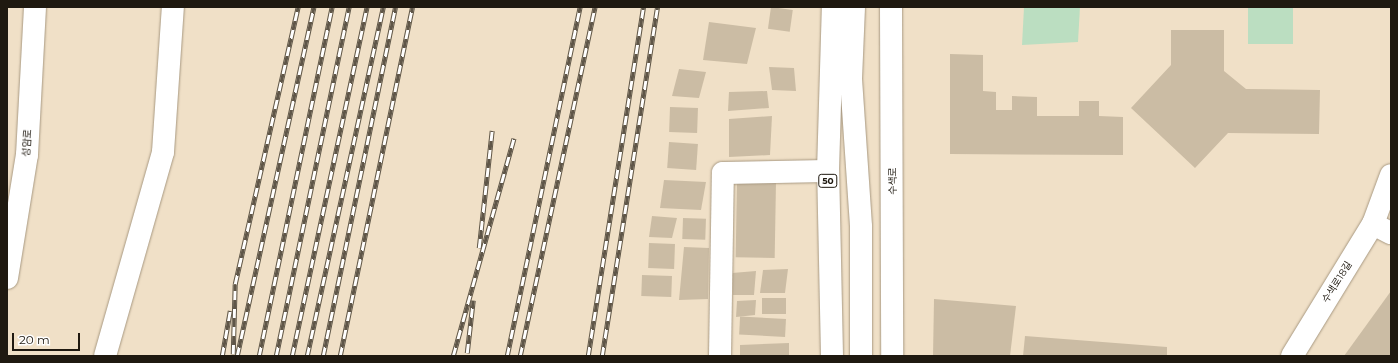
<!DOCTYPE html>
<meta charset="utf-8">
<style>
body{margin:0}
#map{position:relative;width:1398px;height:363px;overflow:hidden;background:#f0e0c7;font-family:Montserrat,"Noto Sans KR",sans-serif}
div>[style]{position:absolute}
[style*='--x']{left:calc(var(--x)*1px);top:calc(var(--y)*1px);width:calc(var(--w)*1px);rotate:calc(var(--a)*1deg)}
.green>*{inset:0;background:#bbdec1;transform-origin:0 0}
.building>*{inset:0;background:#cbbca4;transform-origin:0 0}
.roads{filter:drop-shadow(0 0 1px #a89982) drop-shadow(0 0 1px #a89982)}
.minor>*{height:22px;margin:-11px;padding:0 11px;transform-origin:11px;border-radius:11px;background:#fff}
.major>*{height:22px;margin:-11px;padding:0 11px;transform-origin:11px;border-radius:11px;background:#fff}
.rail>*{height:4.5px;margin-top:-2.25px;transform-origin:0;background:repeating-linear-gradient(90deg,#fff 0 9px,#5f5648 0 18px);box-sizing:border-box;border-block:1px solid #5f5648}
span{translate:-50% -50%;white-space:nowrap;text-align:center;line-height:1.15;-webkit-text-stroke:3.5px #fff;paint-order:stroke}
.shield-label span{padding:1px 3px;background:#fff;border:1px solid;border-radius:3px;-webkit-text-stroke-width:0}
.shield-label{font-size:9px;color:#1f1910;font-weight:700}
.street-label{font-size:10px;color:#1f1910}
.frame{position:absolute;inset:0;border:8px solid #1f1910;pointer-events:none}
.scale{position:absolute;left:12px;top:333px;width:68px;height:18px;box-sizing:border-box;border:2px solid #1f1910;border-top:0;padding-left:5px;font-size:12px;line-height:14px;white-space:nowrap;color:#1f1910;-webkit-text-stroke:3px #fff;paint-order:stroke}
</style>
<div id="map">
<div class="green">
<i style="clip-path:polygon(1024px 7px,1080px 7px,1078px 42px,1022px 45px)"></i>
<i style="left:1248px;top:7px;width:45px;height:37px"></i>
</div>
<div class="building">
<i style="left:771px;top:7px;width:22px;height:22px;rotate:8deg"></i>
<i style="clip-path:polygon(709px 22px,756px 28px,747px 64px,703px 60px)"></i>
<i style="clip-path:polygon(1171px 30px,1224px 30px,1224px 71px,1246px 89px,1320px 90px,1319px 134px,1228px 133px,1195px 168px,1131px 108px,1171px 65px)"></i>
<i style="clip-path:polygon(950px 54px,983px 55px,983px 91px,996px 92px,996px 110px,1012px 110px,1012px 96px,1037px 97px,1037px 116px,1079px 116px,1079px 101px,1099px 101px,1099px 116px,1123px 117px,1123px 155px,950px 154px)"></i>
<i style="clip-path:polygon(769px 67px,794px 68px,796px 91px,772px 90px)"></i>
<i style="clip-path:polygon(679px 69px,706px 72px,699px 98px,672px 96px)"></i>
<i style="clip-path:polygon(767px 91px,769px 108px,728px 111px,729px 92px)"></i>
<i style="left:670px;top:107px;width:28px;height:25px;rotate:2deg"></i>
<i style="clip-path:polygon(772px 116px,770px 155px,729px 157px,729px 119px)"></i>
<i style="left:669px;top:142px;width:29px;height:26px;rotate:4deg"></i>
<i style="clip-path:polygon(664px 180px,706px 182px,701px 210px,660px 208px)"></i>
<i style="left:776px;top:182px;width:76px;height:39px;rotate:91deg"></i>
<i style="clip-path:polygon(652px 216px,677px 218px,672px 238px,649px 237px)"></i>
<i style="left:683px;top:218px;width:23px;height:21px;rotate:2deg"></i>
<i style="left:649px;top:243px;width:26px;height:25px;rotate:2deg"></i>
<i style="clip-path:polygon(684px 247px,709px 248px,708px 299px,679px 300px)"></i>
<i style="clip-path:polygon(788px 269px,785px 293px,760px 293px,763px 270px)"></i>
<i style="clip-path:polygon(756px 271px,754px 295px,733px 295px,732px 273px)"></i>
<i style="left:642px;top:275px;width:30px;height:21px;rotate:2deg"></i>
<i style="clip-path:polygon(1391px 291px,1391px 356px,1344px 356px)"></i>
<i style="left:786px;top:298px;width:16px;height:24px;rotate:90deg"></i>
<i style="clip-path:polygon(934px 299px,1016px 306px,1010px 356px,933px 356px)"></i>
<i style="clip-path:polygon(756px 300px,755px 315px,736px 317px,737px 301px)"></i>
<i style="left:786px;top:319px;width:18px;height:46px;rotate:93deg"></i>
<i style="clip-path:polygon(1025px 336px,1167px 347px,1167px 356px,1023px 356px)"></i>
<i style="clip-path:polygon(789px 343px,789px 356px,740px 356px,740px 345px)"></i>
</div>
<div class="roads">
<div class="minor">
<i style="--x:854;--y:7;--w:72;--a:92.4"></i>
<i style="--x:851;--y:79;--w:148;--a:86.1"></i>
<i style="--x:861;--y:227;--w:129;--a:90"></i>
<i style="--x:1373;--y:224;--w:52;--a:-69.8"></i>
<i style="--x:105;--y:356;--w:212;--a:-74.1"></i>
<i style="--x:163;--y:152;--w:145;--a:-86.1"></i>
<i style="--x:720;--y:356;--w:183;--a:-89.1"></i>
<i style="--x:723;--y:173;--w:105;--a:-1.1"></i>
<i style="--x:1292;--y:356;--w:155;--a:-58.5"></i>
<i style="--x:1373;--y:224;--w:20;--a:27"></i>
</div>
<div class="major">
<i style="--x:891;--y:7;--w:349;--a:89.8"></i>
<i style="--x:7;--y:278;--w:125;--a:-80.8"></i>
<i style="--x:27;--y:155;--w:148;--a:-86.9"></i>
<i style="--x:832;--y:356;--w:185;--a:-91.2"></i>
<i style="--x:828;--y:171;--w:164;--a:-88.3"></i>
</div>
</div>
<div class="rail">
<i style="--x:479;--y:248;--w:118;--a:-83.7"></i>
<i style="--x:467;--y:353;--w:53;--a:-83.5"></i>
<i style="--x:233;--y:354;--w:70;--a:-88.4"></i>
<i style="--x:235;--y:284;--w:284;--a:-77.2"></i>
<i style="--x:222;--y:356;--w:46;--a:-79.9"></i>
<i style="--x:237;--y:356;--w:357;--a:-77.6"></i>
<i style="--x:259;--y:356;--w:357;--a:-78.2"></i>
<i style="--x:276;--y:356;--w:357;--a:-78.2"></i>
<i style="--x:292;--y:356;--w:357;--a:-77.9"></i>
<i style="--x:307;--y:356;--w:357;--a:-77.7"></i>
<i style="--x:323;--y:356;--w:356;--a:-78.3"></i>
<i style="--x:340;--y:356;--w:356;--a:-78.3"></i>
<i style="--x:453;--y:356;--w:226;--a:-74.4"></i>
<i style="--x:507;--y:356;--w:357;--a:-78.2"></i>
<i style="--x:520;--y:356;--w:357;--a:-77.9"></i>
<i style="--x:588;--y:356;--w:353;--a:-81"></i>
<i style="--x:602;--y:356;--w:353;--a:-81"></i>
</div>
<div class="shield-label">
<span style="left:828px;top:181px">50</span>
</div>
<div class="street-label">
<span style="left:27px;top:143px;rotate:-86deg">성암로</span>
<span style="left:893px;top:181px;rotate:-90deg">수색로</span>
<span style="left:1337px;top:282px;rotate:-58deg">수색로18길</span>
</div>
<div class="frame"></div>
<div class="scale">20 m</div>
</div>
